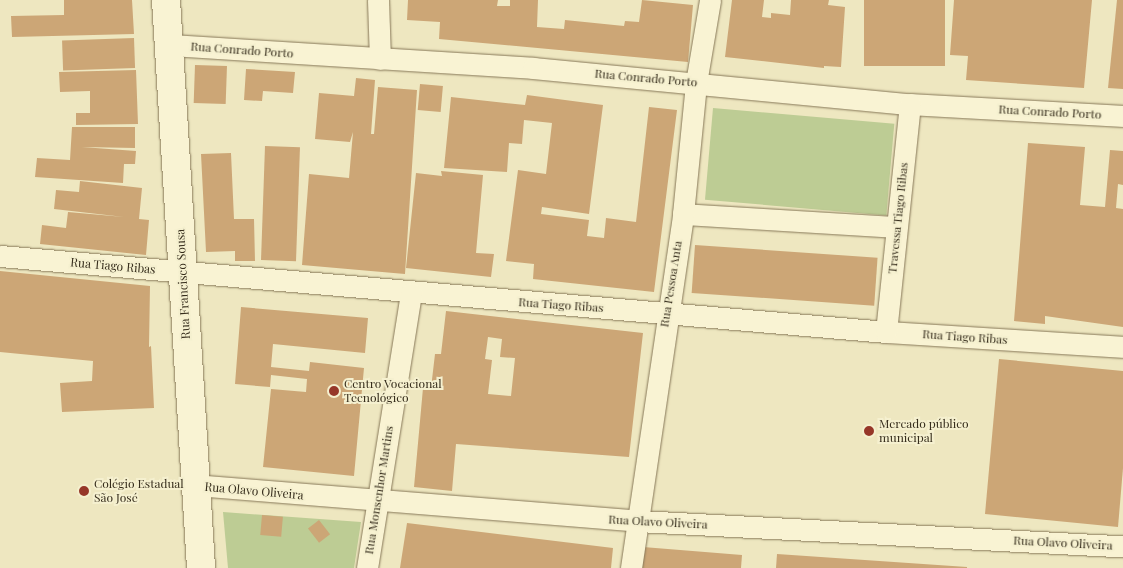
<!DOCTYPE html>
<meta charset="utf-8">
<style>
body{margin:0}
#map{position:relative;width:1123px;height:568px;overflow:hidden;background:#eee7c0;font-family:"Playfair Display",serif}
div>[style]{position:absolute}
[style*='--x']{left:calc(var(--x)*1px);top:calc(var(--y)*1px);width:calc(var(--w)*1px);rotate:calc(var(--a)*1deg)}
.green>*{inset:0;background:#bdcc94;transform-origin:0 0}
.building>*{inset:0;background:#cca676;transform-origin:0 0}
.roads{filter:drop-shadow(0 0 1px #877858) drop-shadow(0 0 1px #877858)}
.street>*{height:21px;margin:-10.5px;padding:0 10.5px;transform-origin:10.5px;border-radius:10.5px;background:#f9f3d3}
.secondary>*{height:28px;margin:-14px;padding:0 14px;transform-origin:14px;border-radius:14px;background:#f9f3d3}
.dots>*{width:14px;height:14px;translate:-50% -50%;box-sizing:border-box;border:2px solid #f5f0cf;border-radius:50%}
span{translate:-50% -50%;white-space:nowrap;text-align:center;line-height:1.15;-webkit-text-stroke:4px #f5f0cf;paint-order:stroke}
.street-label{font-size:12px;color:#362d1c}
.poi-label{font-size:12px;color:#362d1c}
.left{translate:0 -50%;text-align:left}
</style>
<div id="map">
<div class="green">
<i style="left:713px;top:108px;width:182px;height:92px;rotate:5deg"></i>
<i style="clip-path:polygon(223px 512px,361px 522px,354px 568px,228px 568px)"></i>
</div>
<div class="building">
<i style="clip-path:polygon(64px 0,132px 0,134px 34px,12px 37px,11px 16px,64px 15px)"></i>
<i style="clip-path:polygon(408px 0,498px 0,497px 6px,510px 6px,510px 0,538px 0,537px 27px,564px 29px,565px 20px,624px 26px,625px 21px,639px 22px,642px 0,693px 5px,688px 62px,439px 39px,440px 22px,407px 20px)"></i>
<i style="clip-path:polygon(732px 0,764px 0,762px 17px,771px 18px,771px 13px,790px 15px,791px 0,829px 0,828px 5px,845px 7px,841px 67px,824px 66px,824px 68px,725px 57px)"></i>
<i style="left:864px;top:0;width:81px;height:66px"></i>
<i style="clip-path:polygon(954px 0,1092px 0,1084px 88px,966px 80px,968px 56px,950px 55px)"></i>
<i style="clip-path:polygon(1117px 0,1123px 0,1123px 89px,1108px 88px)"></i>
<i style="left:134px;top:38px;width:30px;height:72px;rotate:88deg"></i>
<i style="left:195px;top:65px;width:32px;height:38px;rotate:2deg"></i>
<i style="clip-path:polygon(246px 69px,295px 72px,293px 93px,263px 91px,262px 101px,244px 100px)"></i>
<i style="clip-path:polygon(136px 70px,138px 124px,76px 125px,76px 113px,90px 113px,90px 91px,60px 92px,59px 72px)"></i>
<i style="clip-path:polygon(356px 78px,375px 80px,371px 134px,374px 134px,378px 87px,417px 90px,405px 274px,302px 265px,309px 174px,349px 178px,353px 132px,350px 142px,315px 139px,319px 93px,354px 96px)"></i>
<i style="left:420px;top:84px;width:23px;height:26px;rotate:5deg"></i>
<i style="clip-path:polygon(527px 95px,603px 105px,589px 214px,542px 207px,541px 214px,589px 220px,587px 236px,604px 238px,606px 218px,636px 222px,649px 107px,677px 110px,654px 292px,533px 279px,534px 264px,506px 261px,518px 170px,546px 174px,552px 123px,524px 120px,522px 144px,509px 143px,507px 172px,444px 168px,451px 97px,525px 105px)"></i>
<i style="clip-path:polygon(72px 127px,135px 127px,135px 148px,82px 147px,136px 151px,135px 164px,124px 164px,123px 183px,35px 177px,37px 158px,70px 160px)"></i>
<i style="clip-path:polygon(1028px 143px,1085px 147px,1080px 205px,1105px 207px,1110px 150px,1123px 151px,1123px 185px,1118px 184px,1116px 208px,1123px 209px,1123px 327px,1045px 316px,1045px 324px,1014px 321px)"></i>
<i style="left:265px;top:146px;width:35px;height:114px;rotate:2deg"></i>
<i style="clip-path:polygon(231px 153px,234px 219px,254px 219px,255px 261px,235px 261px,235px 251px,206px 252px,201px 154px)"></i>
<i style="clip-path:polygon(441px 171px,483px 175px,476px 253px,494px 254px,491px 277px,406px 268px,416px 173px,442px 176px)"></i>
<i style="clip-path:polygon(80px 181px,142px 188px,139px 219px,149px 220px,146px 255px,40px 244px,42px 225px,66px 228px,68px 212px,124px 217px,54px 209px,56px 190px,79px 192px)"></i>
<i style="left:695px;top:245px;width:183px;height:48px;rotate:4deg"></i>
<i style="clip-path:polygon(0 271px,150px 286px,149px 347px,151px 346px,154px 408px,62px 412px,60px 383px,92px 381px,93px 361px,0 352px)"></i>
<i style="clip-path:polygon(241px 307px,368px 318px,365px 353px,273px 344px,271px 367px,309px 371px,310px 362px,364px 368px,354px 476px,263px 467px,271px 389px,306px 392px,307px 379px,271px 375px,270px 387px,235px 384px)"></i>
<i style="clip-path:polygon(evenodd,446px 311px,643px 333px,629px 457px,456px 444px,452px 491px,414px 487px,423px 388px,431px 388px,435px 354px,441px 354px,446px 311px,488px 337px,502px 339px,500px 357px,515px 358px,511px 396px,488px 394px,492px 360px,485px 359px,488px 337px)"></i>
<i style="clip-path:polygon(999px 359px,1123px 371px,1123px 468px,1118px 527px,985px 514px)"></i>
<i style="left:262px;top:515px;width:21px;height:20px;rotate:5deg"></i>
<i style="left:319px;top:520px;width:18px;height:14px;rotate:52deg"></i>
<i style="clip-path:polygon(407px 523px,613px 548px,611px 568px,400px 568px)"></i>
<i style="clip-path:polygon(643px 547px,742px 555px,741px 568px,641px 568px)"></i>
<i style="clip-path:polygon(777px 554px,967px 567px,967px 568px,776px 568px)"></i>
</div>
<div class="roads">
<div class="street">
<i style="--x:378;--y:0;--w:59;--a:88.1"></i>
<i style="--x:169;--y:45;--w:365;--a:3.6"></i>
<i style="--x:533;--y:68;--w:379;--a:5.5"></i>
<i style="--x:910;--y:104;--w:213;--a:3.2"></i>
<i style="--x:683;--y:214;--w:213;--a:3.5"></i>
<i style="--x:0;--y:256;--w:889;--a:4.9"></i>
<i style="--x:886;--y:332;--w:237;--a:3.6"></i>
<i style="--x:886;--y:332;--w:229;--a:-84"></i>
<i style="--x:194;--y:485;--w:445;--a:4.6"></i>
<i style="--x:638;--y:521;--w:486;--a:3"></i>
<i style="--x:367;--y:568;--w:278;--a:-80.9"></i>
<i style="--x:631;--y:568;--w:358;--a:-81.6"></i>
<i style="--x:683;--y:214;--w:132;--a:-84.3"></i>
<i style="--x:696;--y:83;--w:84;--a:-80.4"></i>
</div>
<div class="secondary">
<i style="--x:166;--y:0;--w:569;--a:86.47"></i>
</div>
</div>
<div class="dots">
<i style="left:334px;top:391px;background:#963728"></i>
<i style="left:869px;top:431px;background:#963728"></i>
<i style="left:84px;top:491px;background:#963728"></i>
</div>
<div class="street-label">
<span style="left:242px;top:50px;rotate:4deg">Rua Conrado Porto</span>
<span style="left:646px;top:78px;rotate:5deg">Rua Conrado Porto</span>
<span style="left:1050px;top:112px;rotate:3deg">Rua Conrado Porto</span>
<span style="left:898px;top:218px;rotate:-84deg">Travessa Tiago Ribas</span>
<span style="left:113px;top:266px;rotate:5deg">Rua Tiago Ribas</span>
<span style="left:183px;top:284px;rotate:-93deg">Rua Francisco Sousa</span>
<span style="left:671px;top:284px;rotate:-81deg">Rua Pessoa Anta</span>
<span style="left:561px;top:305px;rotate:4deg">Rua Tiago Ribas</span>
<span style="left:965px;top:337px;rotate:4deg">Rua Tiago Ribas</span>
<span style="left:379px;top:490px;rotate:-81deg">Rua Monsenhor Martins</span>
<span style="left:254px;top:491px;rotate:5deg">Rua Olavo Oliveira</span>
<span style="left:658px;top:522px;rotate:3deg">Rua Olavo Oliveira</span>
<span style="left:1063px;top:543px;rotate:3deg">Rua Olavo Oliveira</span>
</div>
<div class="poi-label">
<span class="left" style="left:344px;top:391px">Centro Vocacional<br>Tecnológico</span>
<span class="left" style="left:879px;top:431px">Mercado público<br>municipal</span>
<span class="left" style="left:94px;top:491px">Colégio Estadual<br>São José</span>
</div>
</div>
